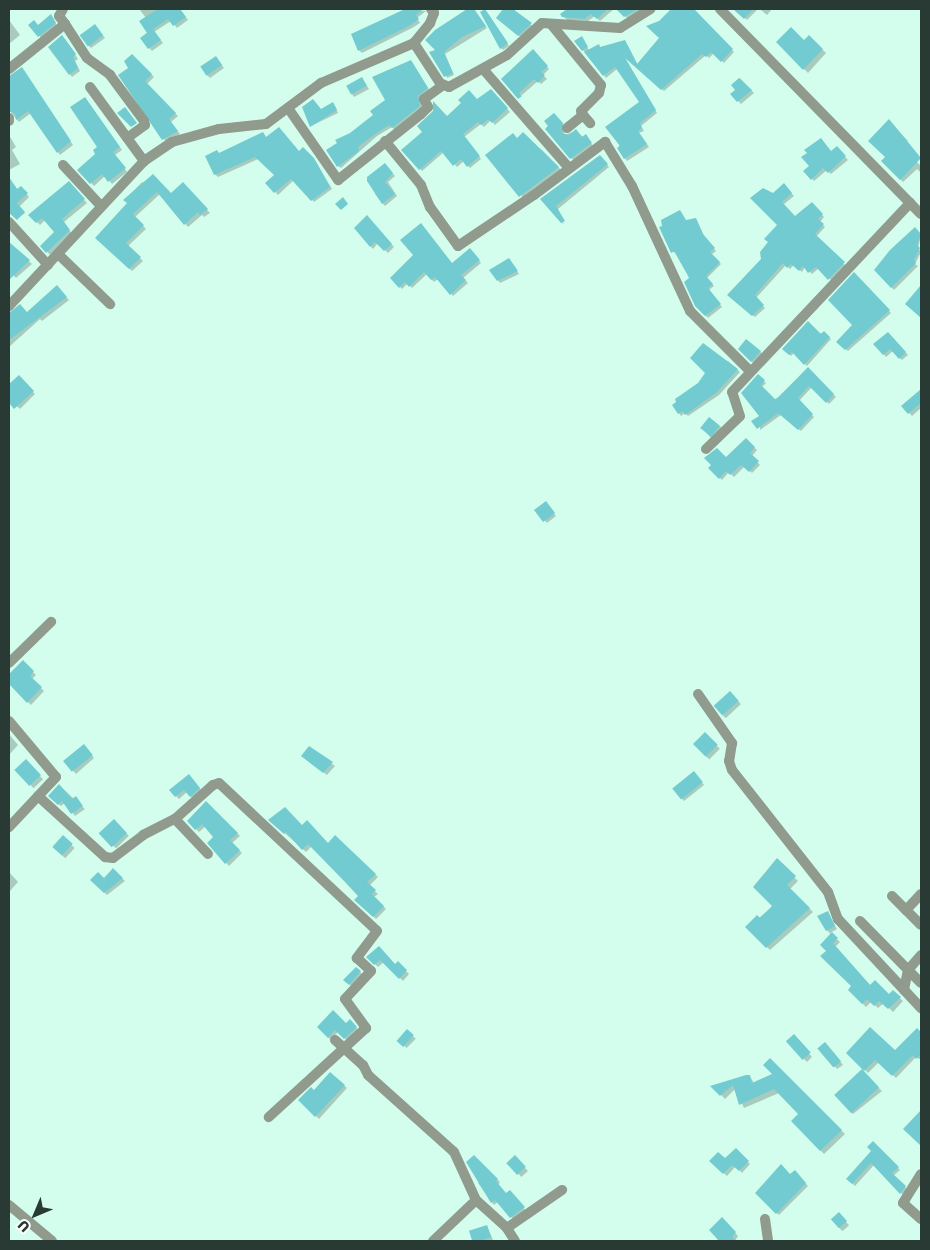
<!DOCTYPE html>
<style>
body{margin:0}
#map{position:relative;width:930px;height:1250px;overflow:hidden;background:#d3feee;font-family:Rubik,sans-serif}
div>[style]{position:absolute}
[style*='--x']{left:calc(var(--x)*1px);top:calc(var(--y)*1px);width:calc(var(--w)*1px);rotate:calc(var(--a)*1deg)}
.shadow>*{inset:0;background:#0003;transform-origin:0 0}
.building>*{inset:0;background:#72cbd0;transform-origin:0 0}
.street>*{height:10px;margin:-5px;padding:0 5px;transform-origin:5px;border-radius:5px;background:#909a8d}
span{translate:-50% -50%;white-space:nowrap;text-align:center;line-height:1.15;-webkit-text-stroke:4px #fff;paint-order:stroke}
.frame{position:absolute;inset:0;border:10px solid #293a34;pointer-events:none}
.north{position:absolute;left:10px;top:1190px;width:50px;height:50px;-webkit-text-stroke:4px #fff;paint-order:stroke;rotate:225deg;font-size:14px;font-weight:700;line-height:20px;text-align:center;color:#293a34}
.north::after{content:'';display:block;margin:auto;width:18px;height:22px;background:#293a34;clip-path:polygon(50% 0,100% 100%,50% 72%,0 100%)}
</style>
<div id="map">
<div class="shadow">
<i style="clip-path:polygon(139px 9px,180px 9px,188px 20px,177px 28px,171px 21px,154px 32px,163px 43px,152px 51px,141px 39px,149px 33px,146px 18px)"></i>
<i style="clip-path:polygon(407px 9px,426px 11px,417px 18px,420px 23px,412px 28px,362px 53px,359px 50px)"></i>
<i style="clip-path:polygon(470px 9px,474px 9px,487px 28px,445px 54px,454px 75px,447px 78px,437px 50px,436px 31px)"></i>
<i style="clip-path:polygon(505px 9px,511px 9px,535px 28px,523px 39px,498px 18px)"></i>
<i style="clip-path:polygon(564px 9px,614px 9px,600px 21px,595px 16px,588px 21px,567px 20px,561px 14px,566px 11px)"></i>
<i style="clip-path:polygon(618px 9px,642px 9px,628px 19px)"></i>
<i style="clip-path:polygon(694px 9px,734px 52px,724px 63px,714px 53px,709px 58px,706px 55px,664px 91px,624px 56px,657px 113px,641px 126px,644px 131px,639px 133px,649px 147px,627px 161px,618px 148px,641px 102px,617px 69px,606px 78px,604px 75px,583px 50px,582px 39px,589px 50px,598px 45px,601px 48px,627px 44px,638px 65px,660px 38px,661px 21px,672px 10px)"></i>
<i style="clip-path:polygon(737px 9px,758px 9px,747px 20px)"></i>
<i style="clip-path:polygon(760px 9px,772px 9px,767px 15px)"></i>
<i style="clip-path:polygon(487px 12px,509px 46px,503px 50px,501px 48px)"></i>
<i style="clip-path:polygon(53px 19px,57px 26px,42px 39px,30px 25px,39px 27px)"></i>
<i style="clip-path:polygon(9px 20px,20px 35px,9px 44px)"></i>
<i style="clip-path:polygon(97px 28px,105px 38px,91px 48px,88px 45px)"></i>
<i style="clip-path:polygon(809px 37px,826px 53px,808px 73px,778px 42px,804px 41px)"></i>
<i style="clip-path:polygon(65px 39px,78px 59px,75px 61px,80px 71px,72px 77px,50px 47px)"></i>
<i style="clip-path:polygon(533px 51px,549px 69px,543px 75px,547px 79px,541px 84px,538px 81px,522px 95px,516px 93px,522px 101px,503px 79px)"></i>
<i style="clip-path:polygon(132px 55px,154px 77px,147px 84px,178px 116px,171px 122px,180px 134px,166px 142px,120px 75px,130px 68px)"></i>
<i style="clip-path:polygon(216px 58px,224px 68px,210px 78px,207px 75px)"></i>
<i style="clip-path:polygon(413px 64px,430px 91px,420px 99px,422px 108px,395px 130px,392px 127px,377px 136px,341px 168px,338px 166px,350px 134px,375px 115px)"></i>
<i style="clip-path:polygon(22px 69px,73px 145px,60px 155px,31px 113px,19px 122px,9px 110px,9px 79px)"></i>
<i style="clip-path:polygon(740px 78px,754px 93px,741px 104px,732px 94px,736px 90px,732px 85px)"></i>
<i style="clip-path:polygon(362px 79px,369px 89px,354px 97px,347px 87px)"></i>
<i style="clip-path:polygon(491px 90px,510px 112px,495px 125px,491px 120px,484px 127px,481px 124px,464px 137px,481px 159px,470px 168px,464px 161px,457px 167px,444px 152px,422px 171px,403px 150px)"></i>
<i style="clip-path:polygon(87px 101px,122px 150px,115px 155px,127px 172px,112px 184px,105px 176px,94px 186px,79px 170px,97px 154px,99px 147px)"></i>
<i style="clip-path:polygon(335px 106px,338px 113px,311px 126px,321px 111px)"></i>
<i style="clip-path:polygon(554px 115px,564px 127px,564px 135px,576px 131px,594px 146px,574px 161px,546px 129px)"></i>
<i style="clip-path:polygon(889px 121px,908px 141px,906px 143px,911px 156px,921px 166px,921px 173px,917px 169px,903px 182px,883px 161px,887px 158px)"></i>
<i style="clip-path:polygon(9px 135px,16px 147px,12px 150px,20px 164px,9px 170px)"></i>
<i style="clip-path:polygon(267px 138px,299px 152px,303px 149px,316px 162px,332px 189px,314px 202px,294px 180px,278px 195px,267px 183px,276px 175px,258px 159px,218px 177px,215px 174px,220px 154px)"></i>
<i style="clip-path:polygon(517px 140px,542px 150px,561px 170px,522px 198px)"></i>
<i style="clip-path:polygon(837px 148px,848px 160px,831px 174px,827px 170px,814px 181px,805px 171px)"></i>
<i style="clip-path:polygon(601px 157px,609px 167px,558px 209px,564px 225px,542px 199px)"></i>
<i style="clip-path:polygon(385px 165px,395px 176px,388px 182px,397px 196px,385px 206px,375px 194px)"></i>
<i style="clip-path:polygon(9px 178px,18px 190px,21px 187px,29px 197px,19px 207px,25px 213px,19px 217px,9px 205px)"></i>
<i style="clip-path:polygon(142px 182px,171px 195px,183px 184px,210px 213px,204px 217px,202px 215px,188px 227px,160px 194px,135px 217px,146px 229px,128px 246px,143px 261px,132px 271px,97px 238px,128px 203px,125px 200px)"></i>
<i style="clip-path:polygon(69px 183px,87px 203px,64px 222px,72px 234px,50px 255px,42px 246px,56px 232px,45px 220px,40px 225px,30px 215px)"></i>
<i style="clip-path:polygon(784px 185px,794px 196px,783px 205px,795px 217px,812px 204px,824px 217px,820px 222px,825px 227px,816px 237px,846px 266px,832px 281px,819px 268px,812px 274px,805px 267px,802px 272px,794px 265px,790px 269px,786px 265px,756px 298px,765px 308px,755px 317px,731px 298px,763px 260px,779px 225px,773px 195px)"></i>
<i style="clip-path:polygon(367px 217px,394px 247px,388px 253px,378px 243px,373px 249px,355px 228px)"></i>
<i style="clip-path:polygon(686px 221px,697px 221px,705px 238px,716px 251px,711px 255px,721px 264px,707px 278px,714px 286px,709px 290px,722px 307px,708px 318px,696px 305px,690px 278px,677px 253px,672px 252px)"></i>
<i style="clip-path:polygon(915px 229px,921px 236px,918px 248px,921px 252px,915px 264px,918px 266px,894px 290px,875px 270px)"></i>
<i style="clip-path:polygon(9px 243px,32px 264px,16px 278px,9px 271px)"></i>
<i style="clip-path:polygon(470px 250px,481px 263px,463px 278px,468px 283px,453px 296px,438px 279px,434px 282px,427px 274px,412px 288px,408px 283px,402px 289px,392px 278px,452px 265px)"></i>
<i style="clip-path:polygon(511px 262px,519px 274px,500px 283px,498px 280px)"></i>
<i style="clip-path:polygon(854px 274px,891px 313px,848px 351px,838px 342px,854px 325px)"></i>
<i style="clip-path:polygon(57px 287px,69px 300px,42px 321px,40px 319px,9px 347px,9px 319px,15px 315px,27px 314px)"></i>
<i style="clip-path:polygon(824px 332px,831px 339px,807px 366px,794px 353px,791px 356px,784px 349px)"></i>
<i style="clip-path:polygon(888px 333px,908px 355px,902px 360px,893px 351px,886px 357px,875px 344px)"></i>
<i style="clip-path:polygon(746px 340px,763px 354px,754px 364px,740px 349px)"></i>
<i style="clip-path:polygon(728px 361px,740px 372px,719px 395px,688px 416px,685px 413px,681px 416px,679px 413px)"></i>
<i style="clip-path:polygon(808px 368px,836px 397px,829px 404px,812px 387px,799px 401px,814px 417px,801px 431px,781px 415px,760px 430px,758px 376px,766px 383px,762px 387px,775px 400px)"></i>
<i style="clip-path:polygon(19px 377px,35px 394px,20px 409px,9px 399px,9px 385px)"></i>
<i style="clip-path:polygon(921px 390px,921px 408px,912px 416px,903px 406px)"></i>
<i style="clip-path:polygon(720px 426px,722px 429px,712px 439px,701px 427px)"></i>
<i style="clip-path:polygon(746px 439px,757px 450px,752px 456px,760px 465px,752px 473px,745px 466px,734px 477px,729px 472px,722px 480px,710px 468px,726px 459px)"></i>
<i style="clip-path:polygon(548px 506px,556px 516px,547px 523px,536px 510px)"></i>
<i style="clip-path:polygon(23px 662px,36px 675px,32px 679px,44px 691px,31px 705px,9px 683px,9px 675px)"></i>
<i style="clip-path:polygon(730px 693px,741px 704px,726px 718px,723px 716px)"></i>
<i style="clip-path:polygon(9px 734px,18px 745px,9px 755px)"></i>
<i style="left:705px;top:734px;width:21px;height:15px;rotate:45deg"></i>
<i style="clip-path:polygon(86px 748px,94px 758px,76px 774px,65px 761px)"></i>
<i style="clip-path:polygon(309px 748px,335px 766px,327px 775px,305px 758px)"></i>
<i style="left:26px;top:761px;width:25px;height:13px;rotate:47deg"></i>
<i style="clip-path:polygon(697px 776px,704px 785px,684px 801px,682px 799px)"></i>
<i style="clip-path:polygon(192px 779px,202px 791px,193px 799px,187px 792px,179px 799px,176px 796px)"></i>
<i style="clip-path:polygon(59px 785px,85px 809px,75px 816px,65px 803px,61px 806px,50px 796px)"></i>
<i style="clip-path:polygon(206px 802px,240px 836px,232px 843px,242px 853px,229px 866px,208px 843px,215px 837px,206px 826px,199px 832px,188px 821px)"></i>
<i style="clip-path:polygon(270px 820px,302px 827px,328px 844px,335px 837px,378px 877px,369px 886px,378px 894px,374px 897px,386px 909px,376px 919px,356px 900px,360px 896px,312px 846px,306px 852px)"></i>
<i style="left:114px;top:821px;width:21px;height:18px;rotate:45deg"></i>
<i style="left:63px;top:837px;width:16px;height:14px;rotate:43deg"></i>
<i style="clip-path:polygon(777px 860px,798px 881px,790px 889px,813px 912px,770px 950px,747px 927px,774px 906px)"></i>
<i style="clip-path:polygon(113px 870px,125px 881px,107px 895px,92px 880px,104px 880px)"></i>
<i style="clip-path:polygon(9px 872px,18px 882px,10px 891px,9px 890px)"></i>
<i style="clip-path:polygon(827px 912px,837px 929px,830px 933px,840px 942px,835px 947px,871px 986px,889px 996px,893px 992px,903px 1001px,893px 1012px,884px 1003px,878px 1008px,871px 1002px,866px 1007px,849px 990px,853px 986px,827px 951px,831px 935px,827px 930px)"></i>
<i style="clip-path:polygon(379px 947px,395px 966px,398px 963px,409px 974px,403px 981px,384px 962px,378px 967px,368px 957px)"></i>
<i style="left:356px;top:968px;width:10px;height:16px;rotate:45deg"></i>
<i style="clip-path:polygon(353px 1023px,359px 1031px,348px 1041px,338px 1032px,331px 1040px,318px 1027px)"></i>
<i style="clip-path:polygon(917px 1029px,921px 1033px,921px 1060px,916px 1057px,896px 1078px,879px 1062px,868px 1073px,848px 1053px,895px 1051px)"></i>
<i style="left:408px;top:1031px;width:11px;height:13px;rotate:45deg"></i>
<i style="clip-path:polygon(794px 1036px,812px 1057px,807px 1062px,804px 1059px)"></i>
<i style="clip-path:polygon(828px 1046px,843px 1065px,837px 1069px,819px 1049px)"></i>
<i style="clip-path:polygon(770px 1060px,845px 1134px,824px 1154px,793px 1121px,800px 1114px,779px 1093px,744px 1108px,735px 1089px,725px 1099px,713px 1086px,749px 1075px,754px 1083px,774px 1074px)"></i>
<i style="clip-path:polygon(861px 1071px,882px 1091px,853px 1114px,849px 1110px)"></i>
<i style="clip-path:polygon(330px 1073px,347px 1088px,319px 1119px,300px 1100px,314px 1092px)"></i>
<i style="clip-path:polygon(873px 1142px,900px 1170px,893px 1176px,907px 1189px,903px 1195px,874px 1165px,855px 1186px,848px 1179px,872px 1151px)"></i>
<i style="clip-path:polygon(736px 1150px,750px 1164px,742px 1173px,736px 1166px,727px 1176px,711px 1161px,725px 1160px)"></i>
<i style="clip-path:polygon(474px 1156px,500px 1182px,498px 1185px,507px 1195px,513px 1194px,526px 1211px,514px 1220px,498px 1202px,494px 1205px,478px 1183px,481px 1181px)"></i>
<i style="left:515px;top:1157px;width:19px;height:9px;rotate:47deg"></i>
<i style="clip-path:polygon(795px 1172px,808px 1186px,779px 1215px,757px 1193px)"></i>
<i style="left:839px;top:1214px;width:15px;height:9px;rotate:48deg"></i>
<i style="clip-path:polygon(722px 1219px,738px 1236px,735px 1241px,720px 1241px,710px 1230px)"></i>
<i style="clip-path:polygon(487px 1226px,493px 1240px,473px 1241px,470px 1231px)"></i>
</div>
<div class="building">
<i style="clip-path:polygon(158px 9px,180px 9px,186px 17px,173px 26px,168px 19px,153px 29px,161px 40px,148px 49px,140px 38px,152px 29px,147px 33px,139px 21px)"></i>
<i style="clip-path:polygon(405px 9px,423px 9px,416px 15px,419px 19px,409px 26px,358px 51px,351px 34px)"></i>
<i style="clip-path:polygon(467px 9px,474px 9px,486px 26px,462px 37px,444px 52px,453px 73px,444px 77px,429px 52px,435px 50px,425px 40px,435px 30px)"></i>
<i style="clip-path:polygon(485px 9px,508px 43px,500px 49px,480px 12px)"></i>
<i style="clip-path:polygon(503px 9px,513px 9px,532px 23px,518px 36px,496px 18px)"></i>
<i style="clip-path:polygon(567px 9px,608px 9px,597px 19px,591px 14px,584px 19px,562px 17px,560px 14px)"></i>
<i style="clip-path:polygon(616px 9px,638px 9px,624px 17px)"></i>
<i style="clip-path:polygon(671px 9px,694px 9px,733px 49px,721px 62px,711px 52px,706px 57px,702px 54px,661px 90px,625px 58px,656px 110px,640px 123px,642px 128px,638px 131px,647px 144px,624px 159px,617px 148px,620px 146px,605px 127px,639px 102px,615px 67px,603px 76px,584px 52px,599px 44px,600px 47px,625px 40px,637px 64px,659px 38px,646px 26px,659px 21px)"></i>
<i style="clip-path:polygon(733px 9px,753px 9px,744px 19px)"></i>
<i style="clip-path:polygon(51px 14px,56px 23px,38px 37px,28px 25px,34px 20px,38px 25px)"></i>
<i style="left:95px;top:24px;width:14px;height:19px;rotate:54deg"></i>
<i style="clip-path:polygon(791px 27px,804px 40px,809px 35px,823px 49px,803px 70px,776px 42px)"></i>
<i style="clip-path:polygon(62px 35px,76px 54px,73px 57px,78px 68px,69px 75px,48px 47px)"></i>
<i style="clip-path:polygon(582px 36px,588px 47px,582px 51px,574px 41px)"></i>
<i style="clip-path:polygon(533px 49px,548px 66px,541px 72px,545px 75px,538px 83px,534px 79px,519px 93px,522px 96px,518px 99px,501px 79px)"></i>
<i style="clip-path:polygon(132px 54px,152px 74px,145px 81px,176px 113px,169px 119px,178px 131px,162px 140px,118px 75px,128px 68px,124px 61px)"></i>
<i style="left:216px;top:56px;width:11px;height:19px;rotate:56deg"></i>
<i style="clip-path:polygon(411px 60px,428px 88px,418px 96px,420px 106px,392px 128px,389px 125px,375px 134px,358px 147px,359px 151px,337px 167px,326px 150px,337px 143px,335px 140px,350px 133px,373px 115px,370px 111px,385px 100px,372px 77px)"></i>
<i style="clip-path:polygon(22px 67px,71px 141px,57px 153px,28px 111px,16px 120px,15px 114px,9px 111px,9px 76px)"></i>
<i style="left:362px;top:77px;width:10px;height:18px;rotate:61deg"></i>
<i style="clip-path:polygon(739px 78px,752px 90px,737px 102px,730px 94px,735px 90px,731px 85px)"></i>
<i style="clip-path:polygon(491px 89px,508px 108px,492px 123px,488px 119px,481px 125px,478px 122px,463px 134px,480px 156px,467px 167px,461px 159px,453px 166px,441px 151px,419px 170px,401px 150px,422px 132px,417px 126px,433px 111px,433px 101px,447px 116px,461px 103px,458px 100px,469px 90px,477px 99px)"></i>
<i style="clip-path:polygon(85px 97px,120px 147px,113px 152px,126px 168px,108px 182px,102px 174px,90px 184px,77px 170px,95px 154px,93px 150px,97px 147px,70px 107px)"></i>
<i style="clip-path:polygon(313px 99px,321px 109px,333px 102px,337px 110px,310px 127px,302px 107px)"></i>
<i style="clip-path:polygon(125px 107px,137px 123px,131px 127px,117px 113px)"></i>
<i style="clip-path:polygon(554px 113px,563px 123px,562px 133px,569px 135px,576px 129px,582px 137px,586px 134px,592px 143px,570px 159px,545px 129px,548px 126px,544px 121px)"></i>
<i style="clip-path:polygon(889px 119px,921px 158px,900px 180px,881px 161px,885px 157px,868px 141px)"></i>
<i style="clip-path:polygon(279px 127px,299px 151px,303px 147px,314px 158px,330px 187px,311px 201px,291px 179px,274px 193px,265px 183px,274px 175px,255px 157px,214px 175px,205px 156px,217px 150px,219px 153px,263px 132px,266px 137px)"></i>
<i style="clip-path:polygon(523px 132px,559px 167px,519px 197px,485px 155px,513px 133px,517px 138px)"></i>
<i style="clip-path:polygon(821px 138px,831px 151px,837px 146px,846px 156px,828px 173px,823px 168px,811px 180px,803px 171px,809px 166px,801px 157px,807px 153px,804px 150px)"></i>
<i style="clip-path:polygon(600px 155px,608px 164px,556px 206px,565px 221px,561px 223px,540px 199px)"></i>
<i style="clip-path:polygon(385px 163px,393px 173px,385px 182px,395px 194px,382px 204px,367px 181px,367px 177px)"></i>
<i style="clip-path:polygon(153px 174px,171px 193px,183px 182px,208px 209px,200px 215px,198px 212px,184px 225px,157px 192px,133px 214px,144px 225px,126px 243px,141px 257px,129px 269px,95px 238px,127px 203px,123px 200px)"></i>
<i style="clip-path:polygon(9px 177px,17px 189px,21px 186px,28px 193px,17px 203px,25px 212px,17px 220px,9px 213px)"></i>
<i style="clip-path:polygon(69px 181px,85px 199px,62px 219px,70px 230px,46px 253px,40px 246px,54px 232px,42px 218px,36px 223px,28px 215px)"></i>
<i style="clip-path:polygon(784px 183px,792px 193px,782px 202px,795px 216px,812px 202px,823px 214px,818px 219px,824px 224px,815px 234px,845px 262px,828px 280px,816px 267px,808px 273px,803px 266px,799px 271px,791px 264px,787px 268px,783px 263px,755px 295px,764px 305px,752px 316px,727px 295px,761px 259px,760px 252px,768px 242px,764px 239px,777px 225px,750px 198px,763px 188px,773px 193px)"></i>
<i style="clip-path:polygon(343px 197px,348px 204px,341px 210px,335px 204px)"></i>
<i style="clip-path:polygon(680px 210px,686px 220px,696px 218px,703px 234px,715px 248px,710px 252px,720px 262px,706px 276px,713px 284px,708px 288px,721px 304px,705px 316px,695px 306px,684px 282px,689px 278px,687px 274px,674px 251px,671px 253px,659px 227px,662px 226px,661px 220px)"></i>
<i style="clip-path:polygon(367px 215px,392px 244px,384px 251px,375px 242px,370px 247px,354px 228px)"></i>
<i style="clip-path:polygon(421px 223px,452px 263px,470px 248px,480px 260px,461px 275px,466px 280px,450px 295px,435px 277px,431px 280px,424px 272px,409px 287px,405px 282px,399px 288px,390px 278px,413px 255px,400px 240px)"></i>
<i style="clip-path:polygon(915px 227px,921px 234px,917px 245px,920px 248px,914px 260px,916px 263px,891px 288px,874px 270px,890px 250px)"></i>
<i style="clip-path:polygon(9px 242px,30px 260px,9px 280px)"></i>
<i style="clip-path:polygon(509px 258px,518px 271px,497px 281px,489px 270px)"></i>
<i style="clip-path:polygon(854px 272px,890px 310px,845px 350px,836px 342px,852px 325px,828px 300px)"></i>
<i style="clip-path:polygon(57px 285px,67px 297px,9px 340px,9px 313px,20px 304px,27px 312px)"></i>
<i style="clip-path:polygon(921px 285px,921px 318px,905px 304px)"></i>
<i style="clip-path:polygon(808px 321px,821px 334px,824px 331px,830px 337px,804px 365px,792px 352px,789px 355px,782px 349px)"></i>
<i style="clip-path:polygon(888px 332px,906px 352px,899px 359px,890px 349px,883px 355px,873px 344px)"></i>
<i style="clip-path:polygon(746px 339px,761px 351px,751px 362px,738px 349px)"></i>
<i style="clip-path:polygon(703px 343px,738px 369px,716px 393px,685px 415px,683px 411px,678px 414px,672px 405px,676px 402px,675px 399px,698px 383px,705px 373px,690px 358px)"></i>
<i style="clip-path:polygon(808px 367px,834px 394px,826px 403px,809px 386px,798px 398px,813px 414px,798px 430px,778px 413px,757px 429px,751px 421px,759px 416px,741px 393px,758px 374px,765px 380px,761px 385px,775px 399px,778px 398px)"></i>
<i style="clip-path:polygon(19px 375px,34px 391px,14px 409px,9px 403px,9px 384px)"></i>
<i style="clip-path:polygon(921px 389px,921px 403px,908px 414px,901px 406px)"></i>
<i style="left:709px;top:417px;width:14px;height:14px;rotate:39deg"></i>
<i style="clip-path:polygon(746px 438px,755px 447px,750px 453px,759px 461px,749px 472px,741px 465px,730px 475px,726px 471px,719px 479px,708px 468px,711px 465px,704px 458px,717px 448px,726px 457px)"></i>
<i style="left:546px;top:501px;width:15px;height:15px;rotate:53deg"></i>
<i style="clip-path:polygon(23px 660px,34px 671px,30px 676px,42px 687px,27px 703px,9px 684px,9px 674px)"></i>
<i style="left:730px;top:691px;width:13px;height:22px;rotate:48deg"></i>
<i style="left:705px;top:732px;width:18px;height:17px;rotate:45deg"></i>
<i style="left:84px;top:744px;width:14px;height:27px;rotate:51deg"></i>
<i style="clip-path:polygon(309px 746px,333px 762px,323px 773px,301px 756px)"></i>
<i style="left:26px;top:759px;width:22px;height:16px;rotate:47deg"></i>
<i style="left:694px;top:771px;width:14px;height:28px;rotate:51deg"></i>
<i style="clip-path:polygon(189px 774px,200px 788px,190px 797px,184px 790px,175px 797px,169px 790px)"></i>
<i style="clip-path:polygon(59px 784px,72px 799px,76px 796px,83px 806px,71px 814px,62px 801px,58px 805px,48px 796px)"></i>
<i style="clip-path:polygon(206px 801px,238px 833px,230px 840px,240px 850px,225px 864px,207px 843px,213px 837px,202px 824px,195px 830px,187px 821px)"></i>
<i style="clip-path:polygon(285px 807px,302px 825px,307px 820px,328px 843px,335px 835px,376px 874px,367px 882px,376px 890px,372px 894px,384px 906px,373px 917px,354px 900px,358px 896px,345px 882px,308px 844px,302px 850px,286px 832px,284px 834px,268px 820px)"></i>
<i style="left:114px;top:819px;width:19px;height:21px;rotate:47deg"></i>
<i style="left:63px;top:835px;width:13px;height:16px;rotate:42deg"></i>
<i style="clip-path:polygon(777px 858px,796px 876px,787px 885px,810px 908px,766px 948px,745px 927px,757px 915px,760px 918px,772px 906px,753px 887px)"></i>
<i style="clip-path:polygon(113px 868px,123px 878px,104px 893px,90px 880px,98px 872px,104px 878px)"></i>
<i style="clip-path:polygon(828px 911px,835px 926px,826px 931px,817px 916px)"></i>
<i style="clip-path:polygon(832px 932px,838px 938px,833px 943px,870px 985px,875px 980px,889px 994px,893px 990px,901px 997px,888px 1009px,879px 1001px,874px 1006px,867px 999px,862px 1004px,848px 990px,851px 986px,820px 956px,826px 951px,820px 945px)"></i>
<i style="clip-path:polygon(379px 946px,395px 964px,398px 961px,407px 970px,399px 979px,380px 960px,374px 965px,366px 957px)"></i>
<i style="clip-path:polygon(356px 967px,361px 971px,349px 985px,343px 980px)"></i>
<i style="clip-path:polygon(333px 1010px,346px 1023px,350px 1019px,357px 1027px,344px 1039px,335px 1030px,328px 1038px,317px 1027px)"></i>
<i style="clip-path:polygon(870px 1027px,895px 1050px,917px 1028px,921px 1032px,921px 1055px,916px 1059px,913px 1055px,892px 1076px,875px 1060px,864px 1071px,846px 1053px)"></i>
<i style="left:407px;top:1029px;width:9px;height:16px;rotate:41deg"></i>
<i style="left:794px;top:1034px;width:25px;height:11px;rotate:48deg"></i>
<i style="left:825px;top:1042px;width:25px;height:10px;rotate:50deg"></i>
<i style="clip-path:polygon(770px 1058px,842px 1130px,820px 1151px,791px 1121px,798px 1114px,774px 1089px,739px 1105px,733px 1085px,720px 1096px,710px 1086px,746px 1075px,750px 1075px,752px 1083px,772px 1074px,763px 1065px)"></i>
<i style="left:862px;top:1069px;width:25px;height:38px;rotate:47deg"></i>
<i style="clip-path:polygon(330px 1072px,345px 1085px,315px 1117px,298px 1100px,311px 1087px,314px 1090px)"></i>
<i style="clip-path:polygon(921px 1110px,921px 1146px,903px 1129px)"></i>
<i style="clip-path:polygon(873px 1141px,899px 1167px,892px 1173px,906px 1186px,900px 1194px,871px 1163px,852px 1184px,846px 1179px,871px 1151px,867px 1147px)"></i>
<i style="clip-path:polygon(736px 1148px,749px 1161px,739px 1171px,732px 1165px,723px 1174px,709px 1161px,718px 1152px,725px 1158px)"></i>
<i style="clip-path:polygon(474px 1155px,498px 1179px,496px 1181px,506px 1193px,510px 1190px,525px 1207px,510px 1218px,495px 1200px,491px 1203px,466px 1162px)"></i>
<i style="left:515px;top:1155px;width:16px;height:12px;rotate:47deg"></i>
<i style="clip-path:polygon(781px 1164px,790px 1174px,795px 1170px,806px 1183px,776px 1214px,755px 1193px)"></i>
<i style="left:839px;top:1212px;width:12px;height:11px;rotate:48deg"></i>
<i style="clip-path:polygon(722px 1217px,736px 1232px,732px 1237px,736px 1241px,719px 1241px,709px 1230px)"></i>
<i style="left:487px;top:1225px;width:13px;height:19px;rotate:72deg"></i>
</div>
<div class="street">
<i style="--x:63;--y:9;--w:8;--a:120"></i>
<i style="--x:59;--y:16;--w:10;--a:53"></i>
<i style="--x:720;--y:9;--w:287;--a:45.6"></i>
<i style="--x:551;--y:24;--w:79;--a:50.7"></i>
<i style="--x:601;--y:85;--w:8;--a:104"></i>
<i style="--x:599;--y:93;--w:25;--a:135"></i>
<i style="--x:581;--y:111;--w:4;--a:76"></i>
<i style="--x:414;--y:43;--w:26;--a:-51"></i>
<i style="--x:430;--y:23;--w:11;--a:-68"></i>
<i style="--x:434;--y:13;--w:5;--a:-127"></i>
<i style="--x:9;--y:69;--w:72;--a:-38.8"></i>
<i style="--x:65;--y:24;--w:40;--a:57.1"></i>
<i style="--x:87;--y:58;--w:29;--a:36"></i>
<i style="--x:110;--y:75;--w:57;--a:53.5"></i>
<i style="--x:144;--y:121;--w:4;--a:76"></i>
<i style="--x:145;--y:125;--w:22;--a:144"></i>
<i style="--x:483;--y:69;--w:131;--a:49"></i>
<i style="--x:90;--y:87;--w:92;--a:53.9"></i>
<i style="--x:288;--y:108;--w:88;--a:55.2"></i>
<i style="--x:338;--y:180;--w:106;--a:-38.5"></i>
<i style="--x:421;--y:114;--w:10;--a:-45"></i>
<i style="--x:428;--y:107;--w:9;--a:-117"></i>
<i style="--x:424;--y:99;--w:22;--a:-36"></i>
<i style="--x:9;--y:118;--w:3;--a:90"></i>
<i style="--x:567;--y:128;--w:21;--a:-39"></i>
<i style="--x:583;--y:115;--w:11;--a:49"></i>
<i style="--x:385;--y:141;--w:57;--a:50.7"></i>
<i style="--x:421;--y:185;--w:24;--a:68"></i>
<i style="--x:430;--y:207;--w:48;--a:54.3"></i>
<i style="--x:458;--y:246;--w:92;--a:-33.9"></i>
<i style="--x:534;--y:195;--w:89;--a:-36.7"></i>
<i style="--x:605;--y:142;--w:52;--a:58.5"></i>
<i style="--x:632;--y:186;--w:138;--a:65.1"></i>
<i style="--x:690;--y:311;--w:85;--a:45"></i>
<i style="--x:63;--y:165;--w:54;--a:47.2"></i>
<i style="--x:9;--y:222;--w:58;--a:47.8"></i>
<i style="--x:59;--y:255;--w:71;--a:43.9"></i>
<i style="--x:9;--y:306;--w:198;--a:-47"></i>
<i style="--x:144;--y:161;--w:34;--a:-34"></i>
<i style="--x:172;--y:142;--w:49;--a:-15.5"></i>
<i style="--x:219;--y:129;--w:47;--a:-6.1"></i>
<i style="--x:266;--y:124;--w:69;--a:-36.7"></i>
<i style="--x:321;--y:83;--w:101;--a:-23.3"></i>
<i style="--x:414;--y:43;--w:48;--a:57"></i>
<i style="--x:440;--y:83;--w:10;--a:24"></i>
<i style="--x:449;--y:87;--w:66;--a:-28.9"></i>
<i style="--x:507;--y:55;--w:47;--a:-42.4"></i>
<i style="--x:542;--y:23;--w:78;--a:3.7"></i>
<i style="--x:620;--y:28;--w:36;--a:-32"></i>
<i style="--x:706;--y:449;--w:47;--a:-44.1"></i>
<i style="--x:740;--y:416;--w:25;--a:-108"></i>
<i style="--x:732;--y:392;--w:260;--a:-46.7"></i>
<i style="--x:9;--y:663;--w:59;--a:-44.3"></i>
<i style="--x:698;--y:694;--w:60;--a:55.2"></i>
<i style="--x:732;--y:743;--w:18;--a:99"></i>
<i style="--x:729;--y:761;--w:9;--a:72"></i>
<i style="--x:732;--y:770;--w:155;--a:51.8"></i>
<i style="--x:828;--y:892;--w:29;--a:70"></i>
<i style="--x:838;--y:919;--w:122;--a:47"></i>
<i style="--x:9;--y:721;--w:73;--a:50"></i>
<i style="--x:56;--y:777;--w:69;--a:133.2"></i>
<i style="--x:38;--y:796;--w:91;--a:42.3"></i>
<i style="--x:105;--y:857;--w:8;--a:7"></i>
<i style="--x:113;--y:858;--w:38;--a:-37"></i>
<i style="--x:143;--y:835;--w:36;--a:-27"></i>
<i style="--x:175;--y:819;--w:48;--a:46.7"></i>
<i style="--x:175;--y:819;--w:51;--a:-41.8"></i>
<i style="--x:213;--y:785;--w:6;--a:-18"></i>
<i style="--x:219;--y:783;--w:216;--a:43.1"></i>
<i style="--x:377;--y:931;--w:34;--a:127"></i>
<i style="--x:357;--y:958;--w:19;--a:43"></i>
<i style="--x:371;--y:971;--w:38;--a:133"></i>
<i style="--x:345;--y:999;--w:36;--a:54"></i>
<i style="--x:366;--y:1028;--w:132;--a:137.5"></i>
<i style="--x:921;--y:894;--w:22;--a:133"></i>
<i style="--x:906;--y:910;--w:21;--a:45"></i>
<i style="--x:892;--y:896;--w:20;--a:45"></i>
<i style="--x:860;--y:921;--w:87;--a:45.5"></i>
<i style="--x:904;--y:990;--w:20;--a:-79"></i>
<i style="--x:908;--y:970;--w:20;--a:-49"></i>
<i style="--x:335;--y:1040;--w:38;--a:42"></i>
<i style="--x:363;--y:1065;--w:11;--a:63"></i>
<i style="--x:368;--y:1075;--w:115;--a:41.8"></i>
<i style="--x:454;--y:1152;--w:53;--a:65.4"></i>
<i style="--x:476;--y:1200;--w:42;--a:42.1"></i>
<i style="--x:921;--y:1174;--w:34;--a:122"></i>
<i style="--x:903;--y:1203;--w:24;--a:42"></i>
<i style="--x:9;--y:1205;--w:56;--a:39.9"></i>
<i style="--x:765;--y:1219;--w:22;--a:82"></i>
<i style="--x:433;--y:1241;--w:59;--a:-43.6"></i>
<i style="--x:515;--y:1241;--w:15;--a:-122"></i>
<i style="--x:507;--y:1228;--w:67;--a:-34.6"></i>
</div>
<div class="frame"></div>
<div class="north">U</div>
</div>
